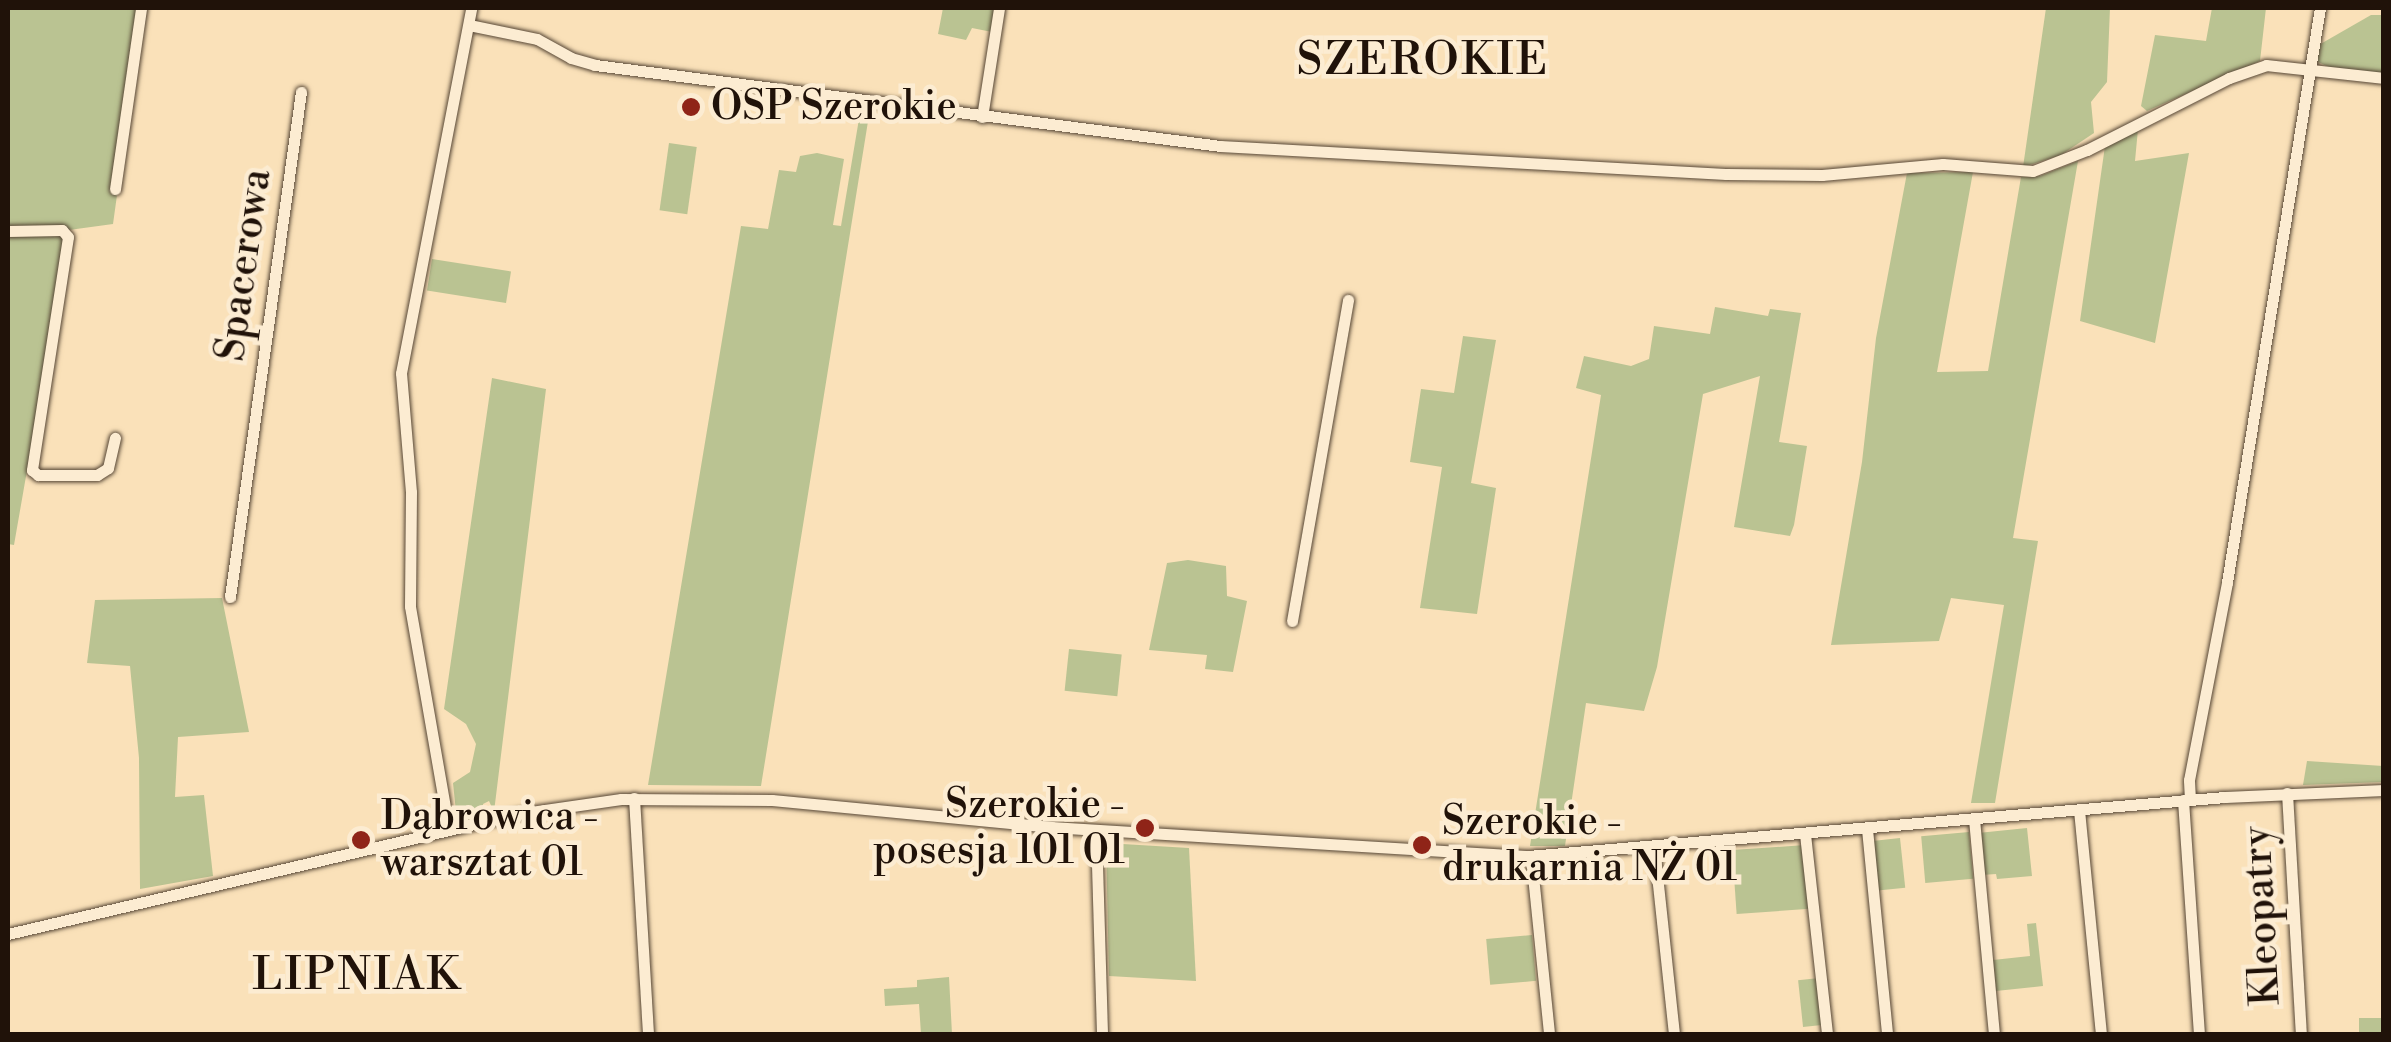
<!DOCTYPE html>
<meta charset="utf-8">
<style>
body{margin:0}
#map{position:relative;width:2391px;height:1042px;overflow:hidden;background:#fae1b9;font-family:"Libre Bodoni",serif}
div>[style]{position:absolute}
[style*='--x']{left:calc(var(--x)*1px);top:calc(var(--y)*1px);width:calc(var(--w)*1px);rotate:calc(var(--a)*1deg)}
.green>*{inset:0;background:#bac392;transform-origin:0 0}
.roads{filter:drop-shadow(0 0 2px #564635) drop-shadow(0 0 2px #564635)}
.minor>*{height:11px;margin:-5.5px;padding:0 5.5px;transform-origin:5.5px;border-radius:5.5px;background:#fcecd2}
.dots>*{width:28px;height:28px;translate:-50% -50%;box-sizing:border-box;border:5px solid #fcecd2;border-radius:50%}
span{translate:-50% -50%;white-space:nowrap;text-align:center;line-height:1.15;-webkit-text-stroke:9px #fcecd2;paint-order:stroke}
.poi-label{font-size:40px;color:#201209}
.left{translate:0 -50%;text-align:left}
.right{translate:-100% -50%;text-align:right}
.street-label{font-size:40px;color:#201209}
.quarter-label{font-size:45px;color:#201209;letter-spacing:2.5px}
.frame{position:absolute;inset:0;border:10px solid #201209;pointer-events:none}
</style>
<div id="map">
<div class="green">
<i style="clip-path:polygon(8px 8px,143px 8px,113px 224px,69px 230px,14px 545px,8px 544px)"></i>
<i style="clip-path:polygon(943px 8px,996px 8px,992px 32px,972px 28px,966px 40px,938px 34px)"></i>
<i style="clip-path:polygon(2046px 8px,2110px 8px,2107px 82px,2091px 102px,2094px 133px,2061px 155px,2023px 167px)"></i>
<i style="clip-path:polygon(2212px 8px,2266px 8px,2260px 61px,2147px 111px,2141px 106px,2155px 35px,2206px 41px)"></i>
<i style="clip-path:polygon(2371px 15px,2383px 15px,2383px 76px,2331px 68px,2316px 61px,2317px 46px)"></i>
<i style="clip-path:polygon(861px 107px,870px 109px,761px 786px,648px 785px,741px 226px,768px 229px,779px 170px,796px 172px,800px 156px,817px 153px,844px 159px,833px 225px,841px 226px)"></i>
<i style="clip-path:polygon(2138px 129px,2135px 161px,2189px 153px,2155px 343px,2080px 321px,2105px 146px)"></i>
<i style="left:669px;top:143px;width:28px;height:68px;rotate:8deg"></i>
<i style="clip-path:polygon(2078px 161px,2013px 538px,2038px 541px,1995px 803px,1971px 803px,2004px 605px,1951px 598px,1939px 641px,1831px 645px,1862px 462px,1876px 338px,1907px 173px,1973px 172px,1937px 372px,1988px 371px,2021px 177px,2040px 176px)"></i>
<i style="left:432px;top:259px;width:80px;height:32px;rotate:9deg"></i>
<i style="clip-path:polygon(1715px 307px,1768px 316px,1770px 309px,1801px 313px,1779px 442px,1807px 446px,1794px 525px,1790px 536px,1734px 527px,1760px 376px,1703px 394px,1657px 667px,1644px 711px,1586px 703px,1565px 846px,1530px 846px,1601px 395px,1576px 388px,1584px 356px,1631px 366px,1649px 359px,1654px 326px,1710px 334px)"></i>
<i style="clip-path:polygon(1463px 336px,1496px 340px,1471px 483px,1496px 488px,1477px 614px,1420px 608px,1442px 467px,1410px 462px,1421px 389px,1454px 393px)"></i>
<i style="clip-path:polygon(492px 378px,546px 389px,494px 812px,489px 801px,483px 804px,484px 814px,457px 821px,453px 783px,470px 772px,476px 744px,466px 724px,444px 709px)"></i>
<i style="clip-path:polygon(1188px 560px,1226px 566px,1227px 596px,1247px 601px,1233px 672px,1205px 669px,1207px 655px,1149px 650px,1167px 563px)"></i>
<i style="clip-path:polygon(222px 598px,249px 732px,178px 737px,175px 797px,204px 795px,213px 876px,140px 889px,139px 758px,130px 666px,87px 663px,95px 600px)"></i>
<i style="left:1069px;top:649px;width:53px;height:42px;rotate:6deg"></i>
<i style="clip-path:polygon(2307px 761px,2383px 766px,2383px 782px,2303px 785px)"></i>
<i style="clip-path:polygon(2027px 828px,2032px 876px,1997px 879px,1996px 874px,1982px 875px,1978px 833px)"></i>
<i style="left:1969px;top:832px;width:47px;height:48px;rotate:85deg"></i>
<i style="left:1900px;top:838px;width:50px;height:30px;rotate:84deg"></i>
<i style="clip-path:polygon(1106px 843px,1189px 848px,1196px 981px,1109px 976px)"></i>
<i style="left:1805px;top:845px;width:64px;height:73px;rotate:86deg"></i>
<i style="clip-path:polygon(2036px 923px,2043px 986px,1996px 991px,1993px 960px,2030px 956px,2027px 924px)"></i>
<i style="left:1532px;top:935px;width:46px;height:46px;rotate:85deg"></i>
<i style="clip-path:polygon(949px 977px,952px 1034px,921px 1034px,919px 1004px,885px 1006px,884px 989px,917px 987px,917px 980px)"></i>
<i style="left:1819px;top:978px;width:47px;height:21px;rotate:84deg"></i>
<i style="left:2383px;top:1018px;width:16px;height:24px;rotate:90deg"></i>
</div>
<div class="roads">
<div class="minor">
<i style="--x:469;--y:25;--w:69;--a:11.6"></i>
<i style="--x:537;--y:39;--w:39;--a:29"></i>
<i style="--x:571;--y:58;--w:25;--a:16"></i>
<i style="--x:595;--y:65;--w:630;--a:7.38"></i>
<i style="--x:1220;--y:146;--w:507;--a:3.17"></i>
<i style="--x:1726;--y:174;--w:96;--a:0.6"></i>
<i style="--x:1822;--y:175;--w:121;--a:-5.2"></i>
<i style="--x:1943;--y:164;--w:90;--a:4.4"></i>
<i style="--x:2033;--y:171;--w:58;--a:-21.3"></i>
<i style="--x:2087;--y:150;--w:159;--a:-26.9"></i>
<i style="--x:2229;--y:78;--w:39;--a:-19"></i>
<i style="--x:2266;--y:65;--w:119;--a:6.3"></i>
<i style="--x:982;--y:117;--w:110;--a:-81.1"></i>
<i style="--x:115;--y:189;--w:183;--a:-81.8"></i>
<i style="--x:8;--y:231;--w:54;--a:-1.1"></i>
<i style="--x:62;--y:230;--w:9;--a:49"></i>
<i style="--x:68;--y:237;--w:236;--a:98.8"></i>
<i style="--x:32;--y:470;--w:8;--a:40"></i>
<i style="--x:38;--y:475;--w:59;--a:0"></i>
<i style="--x:97;--y:475;--w:13;--a:-32"></i>
<i style="--x:108;--y:468;--w:31;--a:-77"></i>
<i style="--x:230;--y:597;--w:510;--a:-82"></i>
<i style="--x:1292;--y:621;--w:326;--a:-80.1"></i>
<i style="--x:2287;--y:793;--w:241;--a:86.7"></i>
<i style="--x:634;--y:798;--w:236;--a:86.6"></i>
<i style="--x:2183;--y:800;--w:235;--a:86.1"></i>
<i style="--x:2190;--y:800;--w:20;--a:-93"></i>
<i style="--x:2189;--y:780;--w:202;--a:-79.1"></i>
<i style="--x:2227;--y:582;--w:581;--a:-80.8"></i>
<i style="--x:2079;--y:810;--w:225;--a:84.4"></i>
<i style="--x:1974;--y:819;--w:216;--a:84.7"></i>
<i style="--x:1867;--y:829;--w:206;--a:84.4"></i>
<i style="--x:449;--y:830;--w:227;--a:-99.9"></i>
<i style="--x:410;--y:606;--w:114;--a:-89.5"></i>
<i style="--x:411;--y:492;--w:119;--a:-94.8"></i>
<i style="--x:401;--y:373;--w:372;--a:-79.1"></i>
<i style="--x:1096;--y:831;--w:203;--a:88.3"></i>
<i style="--x:1805;--y:834;--w:201;--a:83.7"></i>
<i style="--x:1654;--y:847;--w:188;--a:83.9"></i>
<i style="--x:1531;--y:856;--w:179;--a:84.2"></i>
<i style="--x:8;--y:934;--w:523;--a:-13.27"></i>
<i style="--x:517;--y:814;--w:105;--a:-8.2"></i>
<i style="--x:621;--y:799;--w:151;--a:0.4"></i>
<i style="--x:772;--y:800;--w:281;--a:5.5"></i>
<i style="--x:1052;--y:827;--w:477;--a:3.5"></i>
<i style="--x:1528;--y:856;--w:699;--a:-4.84"></i>
<i style="--x:2225;--y:797;--w:159;--a:-2.5"></i>
</div>
</div>
<div class="dots">
<i style="left:691px;top:107px;background:#8f2418"></i>
<i style="left:1145px;top:828px;background:#8f2418"></i>
<i style="left:361px;top:840px;background:#8f2418"></i>
<i style="left:1422px;top:845px;background:#8f2418"></i>
</div>
<div class="poi-label">
<span class="left" style="left:711px;top:107px">OSP Szerokie</span>
<span class="right" style="left:1125px;top:828px">Szerokie -<br>posesja 101 01</span>
<span class="left" style="left:381px;top:840px">Dąbrowica -<br>warsztat 01</span>
<span class="left" style="left:1442px;top:845px">Szerokie -<br>drukarnia NŻ 01</span>
</div>
<div class="street-label">
<span style="left:244px;top:265px;rotate:-82deg">Spacerowa</span>
<span style="left:2262px;top:916px;rotate:-93deg">Kleopatry</span>
</div>
<div class="quarter-label">
<span style="left:1423px;top:61px">SZEROKIE</span>
<span style="left:357px;top:976px">LIPNIAK</span>
</div>
<div class="frame"></div>
</div>
